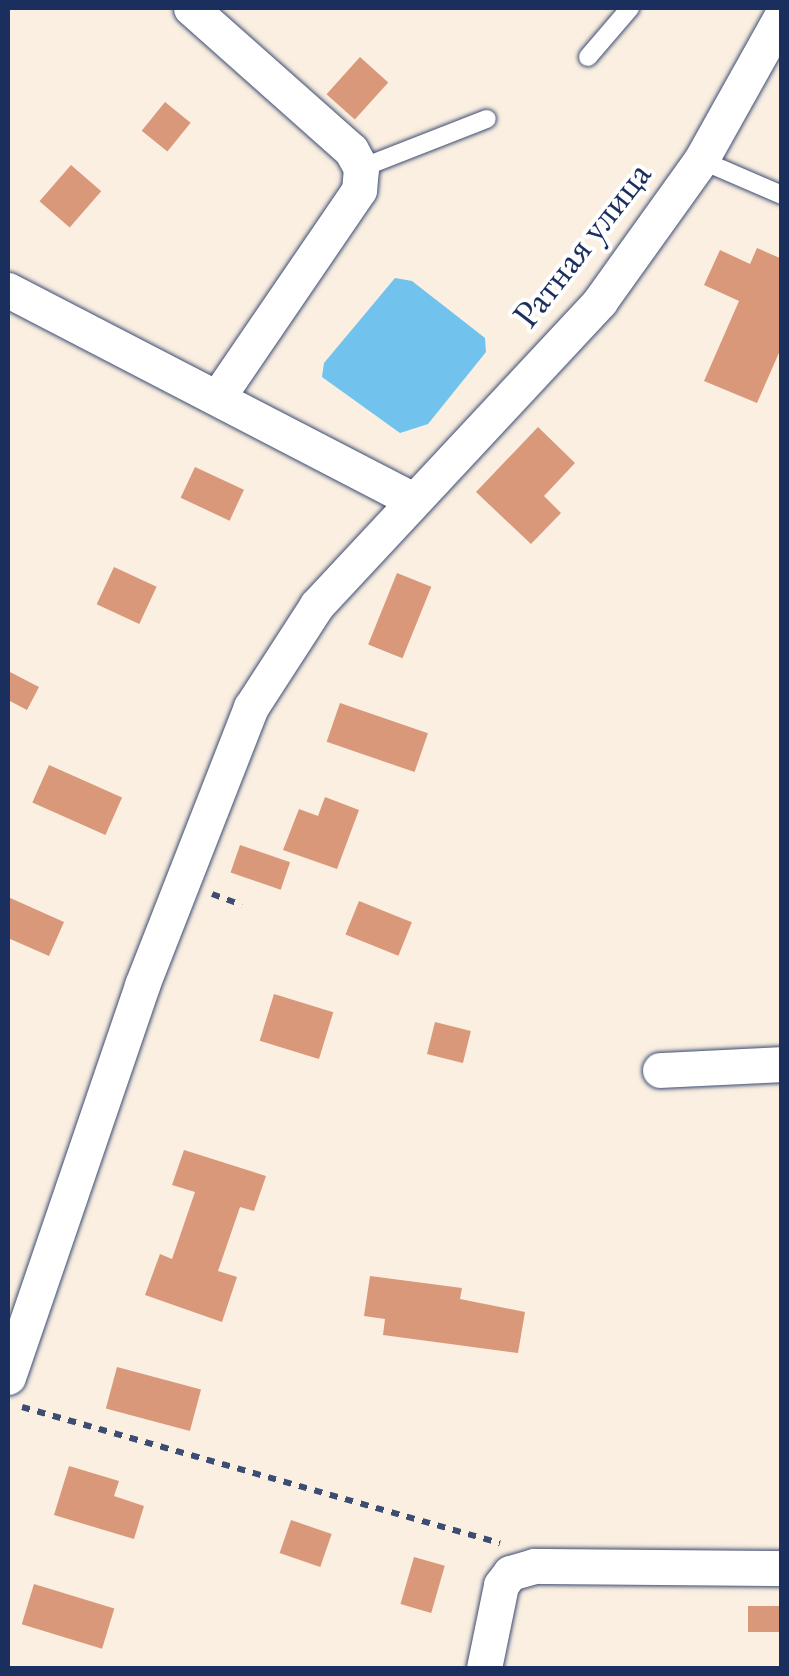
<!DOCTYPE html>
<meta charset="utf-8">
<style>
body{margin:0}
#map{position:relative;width:789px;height:1676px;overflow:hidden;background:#faefe1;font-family:"EB Garamond",serif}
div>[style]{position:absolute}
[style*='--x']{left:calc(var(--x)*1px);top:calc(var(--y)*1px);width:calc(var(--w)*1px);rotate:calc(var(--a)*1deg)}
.water>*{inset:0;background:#71c2ed}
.building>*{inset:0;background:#d9987a;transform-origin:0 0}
.path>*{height:6px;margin-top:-3px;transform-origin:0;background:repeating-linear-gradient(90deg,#3c4c72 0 8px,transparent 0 16px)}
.roads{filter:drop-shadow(0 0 2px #3c4c72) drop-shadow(0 0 2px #3c4c72)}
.lane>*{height:18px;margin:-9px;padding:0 9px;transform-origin:9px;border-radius:9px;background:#fff}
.street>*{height:35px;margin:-17.5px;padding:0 17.5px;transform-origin:17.5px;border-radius:17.5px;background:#fff}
span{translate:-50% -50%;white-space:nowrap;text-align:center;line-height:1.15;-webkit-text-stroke:8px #fff;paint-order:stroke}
.street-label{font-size:38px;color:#1b2f5e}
.frame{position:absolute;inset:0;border:10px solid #1b2f5e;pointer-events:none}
</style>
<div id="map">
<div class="water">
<i style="clip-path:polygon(395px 278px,412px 281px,485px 338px,486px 352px,428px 424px,400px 433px,322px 377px,324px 363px)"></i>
</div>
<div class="building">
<i style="left:360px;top:57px;width:38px;height:50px;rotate:42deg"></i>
<i style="left:165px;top:102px;width:33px;height:37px;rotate:39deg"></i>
<i style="left:71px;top:165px;width:40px;height:48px;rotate:41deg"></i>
<i style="clip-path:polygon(757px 248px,782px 259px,782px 346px,757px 403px,704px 381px,739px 301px,704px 285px,720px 250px,750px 264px)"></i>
<i style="clip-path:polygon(538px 427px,575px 463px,544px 496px,561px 513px,531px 544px,476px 492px)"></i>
<i style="left:195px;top:467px;width:54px;height:34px;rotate:25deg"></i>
<i style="left:114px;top:567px;width:47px;height:41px;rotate:25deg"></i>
<i style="left:397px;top:573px;width:37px;height:77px;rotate:22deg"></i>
<i style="clip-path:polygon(8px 671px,39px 687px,27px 710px,8px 700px)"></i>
<i style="left:340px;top:703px;width:93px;height:41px;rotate:19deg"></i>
<i style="left:49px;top:765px;width:80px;height:41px;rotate:24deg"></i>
<i style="clip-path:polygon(325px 797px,359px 810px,337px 869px,283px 850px,299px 809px,318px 816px)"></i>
<i style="left:240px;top:845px;width:53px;height:29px;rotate:19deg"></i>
<i style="clip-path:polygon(8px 897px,64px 922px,49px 956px,8px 938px)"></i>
<i style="left:359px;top:901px;width:57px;height:36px;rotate:22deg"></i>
<i style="left:274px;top:994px;width:62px;height:49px;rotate:17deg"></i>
<i style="left:435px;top:1022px;width:37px;height:33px;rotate:14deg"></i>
<i style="clip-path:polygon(184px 1150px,266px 1176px,254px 1211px,240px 1207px,218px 1271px,237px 1277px,222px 1322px,145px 1295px,160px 1254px,172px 1259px,195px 1192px,172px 1185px)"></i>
<i style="clip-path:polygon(370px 1276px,462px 1288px,460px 1299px,525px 1312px,518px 1353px,383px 1335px,385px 1319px,364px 1316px)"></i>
<i style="left:117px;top:1367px;width:87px;height:43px;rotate:15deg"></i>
<i style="clip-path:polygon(69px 1466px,119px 1481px,114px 1496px,144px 1506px,134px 1539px,54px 1515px)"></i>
<i style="left:291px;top:1520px;width:43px;height:35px;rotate:19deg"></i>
<i style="left:414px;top:1557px;width:32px;height:49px;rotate:16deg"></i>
<i style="left:34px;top:1584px;width:84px;height:42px;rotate:17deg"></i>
<i style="left:782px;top:1606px;width:26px;height:34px;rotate:90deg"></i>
</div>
<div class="path">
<i style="--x:212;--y:894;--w:32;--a:20"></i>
<i style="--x:22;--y:1407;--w:497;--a:15.9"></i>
</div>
<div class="roads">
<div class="lane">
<i style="--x:588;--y:57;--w:65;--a:-49.4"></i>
<i style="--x:701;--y:160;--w:88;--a:23.4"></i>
<i style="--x:361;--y:168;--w:135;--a:-21.3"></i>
</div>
<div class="street">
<i style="--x:191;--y:8;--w:214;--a:41.6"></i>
<i style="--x:351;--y:150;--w:21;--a:61"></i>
<i style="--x:361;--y:168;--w:22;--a:95"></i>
<i style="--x:359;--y:190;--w:248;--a:124.3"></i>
<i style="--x:8;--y:290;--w:456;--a:27.4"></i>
<i style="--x:660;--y:1070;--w:122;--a:-2.8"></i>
<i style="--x:8;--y:1377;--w:414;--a:-71.1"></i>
<i style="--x:142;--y:985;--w:299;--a:-68.6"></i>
<i style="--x:251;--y:707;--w:121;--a:-57.1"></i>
<i style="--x:317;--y:605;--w:415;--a:-47"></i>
<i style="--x:600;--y:301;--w:173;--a:-54.4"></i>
<i style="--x:701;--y:160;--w:166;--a:-60.8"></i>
<i style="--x:484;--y:1668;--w:85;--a:-78.4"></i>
<i style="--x:501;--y:1585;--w:15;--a:-53"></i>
<i style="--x:510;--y:1573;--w:25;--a:-16"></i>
<i style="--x:534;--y:1566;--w:248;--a:0.5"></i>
</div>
</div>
<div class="street-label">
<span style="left:581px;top:244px;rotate:-52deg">Ратная улица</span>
</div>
<div class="frame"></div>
</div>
